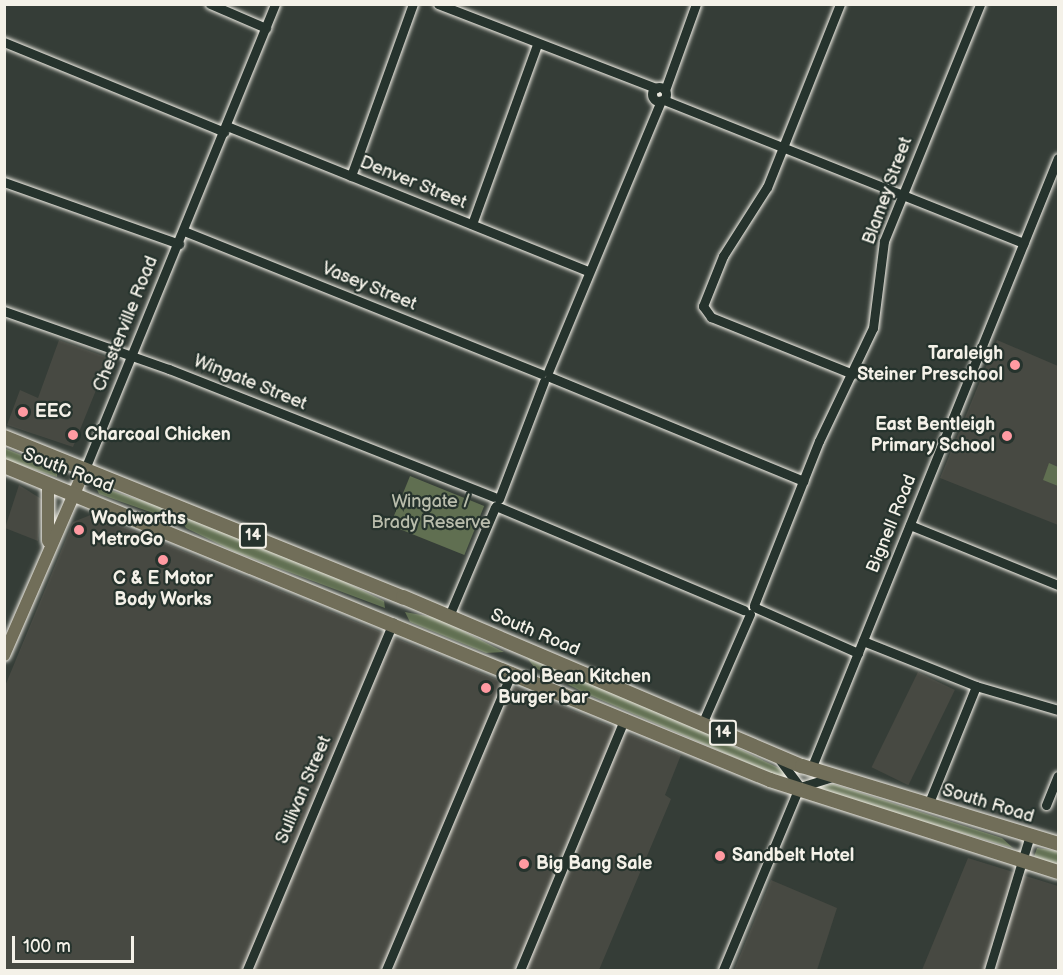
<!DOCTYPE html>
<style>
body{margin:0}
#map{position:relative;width:1063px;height:975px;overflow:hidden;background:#353d37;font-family:"Balsamiq Sans",sans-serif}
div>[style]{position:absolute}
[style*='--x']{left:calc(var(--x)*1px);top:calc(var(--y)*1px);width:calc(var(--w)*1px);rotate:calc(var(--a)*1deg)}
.built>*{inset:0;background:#474942;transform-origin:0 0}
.green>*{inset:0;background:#606f51;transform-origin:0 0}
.roads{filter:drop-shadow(0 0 2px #f4f1e8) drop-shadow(0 0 2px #f4f1e8)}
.minor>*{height:9px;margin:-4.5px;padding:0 4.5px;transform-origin:4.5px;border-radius:4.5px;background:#26332d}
.minor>.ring{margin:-4.5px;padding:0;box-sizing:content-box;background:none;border:9px solid #26332d;border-radius:50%}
.major>*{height:12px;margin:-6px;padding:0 6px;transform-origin:6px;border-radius:6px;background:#716e59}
.highway>*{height:14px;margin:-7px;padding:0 7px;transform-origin:7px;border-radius:7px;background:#716e59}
.dots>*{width:16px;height:16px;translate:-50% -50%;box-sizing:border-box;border:3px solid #26332d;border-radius:50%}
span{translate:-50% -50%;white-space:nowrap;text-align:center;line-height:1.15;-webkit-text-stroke:4.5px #26332d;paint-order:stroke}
.shield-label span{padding:2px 4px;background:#26332d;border:2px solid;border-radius:4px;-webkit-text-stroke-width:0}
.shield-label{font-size:16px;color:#f4f1e8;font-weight:700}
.street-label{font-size:18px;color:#f4f1e8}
.poi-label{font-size:18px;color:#f4f1e8;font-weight:700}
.right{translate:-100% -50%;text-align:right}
.left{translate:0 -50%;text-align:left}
.park-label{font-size:18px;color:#b9bdac}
.frame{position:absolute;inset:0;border:6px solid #f4f1e8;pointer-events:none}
.scale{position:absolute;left:12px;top:936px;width:122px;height:27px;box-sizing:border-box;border:3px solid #f4f1e8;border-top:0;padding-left:8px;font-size:18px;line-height:21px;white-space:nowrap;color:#f4f1e8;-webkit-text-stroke:4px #26332d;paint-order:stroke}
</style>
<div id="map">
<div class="built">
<i style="clip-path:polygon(59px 340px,109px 358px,73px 447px,7px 425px,20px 390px,38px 398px)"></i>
<i style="clip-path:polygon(997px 340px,1058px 366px,1058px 525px,940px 478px)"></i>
<i style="clip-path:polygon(19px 485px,43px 500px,38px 541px,5px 528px)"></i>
<i style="clip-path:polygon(93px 514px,681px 755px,665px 795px,671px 799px,599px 970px,5px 970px,5px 686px,73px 522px)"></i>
<i style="left:918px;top:672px;width:41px;height:106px;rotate:26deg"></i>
<i style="clip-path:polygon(968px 858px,1058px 886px,1058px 970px,922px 970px)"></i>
<i style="clip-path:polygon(771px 880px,837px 908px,817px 970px,734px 970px)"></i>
</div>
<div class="green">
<i style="clip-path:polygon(4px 448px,57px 469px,57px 477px,5px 460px)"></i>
<i style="clip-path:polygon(1049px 463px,1058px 467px,1058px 486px,1043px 480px)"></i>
<i style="left:410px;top:476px;width:80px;height:53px;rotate:22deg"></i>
<i style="clip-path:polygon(95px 485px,175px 512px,173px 520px,99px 494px)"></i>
<i style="clip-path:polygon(191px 518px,313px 566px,384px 601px,385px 608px,235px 552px,186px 528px,181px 519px)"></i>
<i style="clip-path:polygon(405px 612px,438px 618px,504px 652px,486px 653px,410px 622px)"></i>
<i style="clip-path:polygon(527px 658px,667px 714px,785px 771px,792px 782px,587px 694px,535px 668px)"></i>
<i style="clip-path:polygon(833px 784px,1002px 838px,1013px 848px,808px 788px)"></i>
<i style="clip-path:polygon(1037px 848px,1058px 851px,1058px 865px,1034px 857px)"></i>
</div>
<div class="roads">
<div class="minor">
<i style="--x:210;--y:4;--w:61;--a:23.2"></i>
<i style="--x:438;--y:4;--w:234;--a:21.1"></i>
<i style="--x:840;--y:4;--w:197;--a:111.7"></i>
<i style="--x:767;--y:187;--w:82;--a:122.5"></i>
<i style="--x:723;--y:256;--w:54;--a:111.8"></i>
<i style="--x:703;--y:306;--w:14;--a:54"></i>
<i style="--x:711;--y:317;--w:153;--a:21.9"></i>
<i style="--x:4;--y:42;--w:238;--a:22.2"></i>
<i class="ring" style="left:652px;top:87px;width:5px;height:5px"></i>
<i style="--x:665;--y:90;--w:91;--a:-70.2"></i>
<i style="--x:664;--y:100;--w:387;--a:21.7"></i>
<i style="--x:227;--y:126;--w:389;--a:21.9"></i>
<i style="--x:351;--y:176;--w:183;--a:-70.2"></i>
<i style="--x:4;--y:182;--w:186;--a:19.5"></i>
<i style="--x:472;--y:224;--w:191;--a:-70.1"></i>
<i style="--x:184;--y:231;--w:385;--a:21.8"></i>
<i style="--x:4;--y:311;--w:175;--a:19.4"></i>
<i style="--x:169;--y:369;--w:349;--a:21.5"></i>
<i style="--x:548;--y:372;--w:294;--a:-67.4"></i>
<i style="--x:550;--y:377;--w:274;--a:22.3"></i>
<i style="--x:85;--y:469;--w:502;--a:-67.77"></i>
<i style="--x:499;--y:499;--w:126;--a:-69.1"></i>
<i style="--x:496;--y:506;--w:269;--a:22.8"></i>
<i style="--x:910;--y:525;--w:160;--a:22.1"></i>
<i style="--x:754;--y:605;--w:176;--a:-68.4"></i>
<i style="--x:819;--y:441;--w:125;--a:-64.5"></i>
<i style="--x:873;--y:328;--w:88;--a:-82.8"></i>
<i style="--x:884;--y:241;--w:256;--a:-67.9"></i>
<i style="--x:754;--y:607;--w:114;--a:23.9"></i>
<i style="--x:449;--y:616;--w:118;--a:-67.1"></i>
<i style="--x:863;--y:641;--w:122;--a:21.7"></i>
<i style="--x:976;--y:686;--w:85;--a:16.3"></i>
<i style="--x:702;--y:724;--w:120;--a:-66.4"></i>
<i style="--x:779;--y:759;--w:35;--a:53"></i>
<i style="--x:800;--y:787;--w:34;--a:-17"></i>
<i style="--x:811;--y:769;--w:659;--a:-67.99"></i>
<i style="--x:928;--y:805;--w:128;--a:-68"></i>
<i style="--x:1046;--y:805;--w:31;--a:-68"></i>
<i style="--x:247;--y:970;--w:377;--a:-67.2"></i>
<i style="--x:386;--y:970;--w:324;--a:-67.1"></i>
<i style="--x:520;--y:970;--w:273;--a:-67.4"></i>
<i style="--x:723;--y:970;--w:195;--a:-67.4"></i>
<i style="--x:989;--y:970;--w:141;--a:-73.1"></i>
</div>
<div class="major">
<i style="--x:48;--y:541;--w:57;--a:-90"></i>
<i style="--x:4;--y:655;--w:203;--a:-66.5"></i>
</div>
<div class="highway">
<i style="--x:4;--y:437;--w:430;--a:21.9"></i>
<i style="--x:403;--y:597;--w:433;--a:23"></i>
<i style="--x:802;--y:766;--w:268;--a:16.9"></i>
<i style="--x:4;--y:466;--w:828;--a:22.29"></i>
<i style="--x:770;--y:780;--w:302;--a:17.7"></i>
</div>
</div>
<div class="dots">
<i style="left:1015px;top:365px;background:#ff9aa2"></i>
<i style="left:23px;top:412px;background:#ff9aa2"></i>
<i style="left:73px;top:435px;background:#ff9aa2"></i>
<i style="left:1007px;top:436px;background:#ff9aa2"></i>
<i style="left:79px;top:530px;background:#ff9aa2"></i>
<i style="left:163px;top:560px;background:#ff9aa2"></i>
<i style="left:486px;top:688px;background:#ff9aa2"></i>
<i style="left:720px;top:856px;background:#ff9aa2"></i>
<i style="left:524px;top:864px;background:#ff9aa2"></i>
</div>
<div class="shield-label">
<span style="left:253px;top:536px">14</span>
<span style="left:723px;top:733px">14</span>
</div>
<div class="street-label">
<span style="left:413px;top:183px;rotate:22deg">Denver Street</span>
<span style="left:888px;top:191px;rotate:-70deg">Blamey Street</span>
<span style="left:369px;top:287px;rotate:22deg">Vasey Street</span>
<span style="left:126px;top:324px;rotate:-68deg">Chesterville Road</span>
<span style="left:250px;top:383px;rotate:22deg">Wingate Street</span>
<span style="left:68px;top:471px;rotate:21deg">South Road</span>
<span style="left:892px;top:524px;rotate:-68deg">Bignell Road</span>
<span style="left:535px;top:633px;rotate:23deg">South Road</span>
<span style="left:304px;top:790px;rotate:-67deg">Sullivan Street</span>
<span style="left:988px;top:804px;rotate:17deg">South Road</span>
</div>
<div class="poi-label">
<span class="right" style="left:1003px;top:365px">Taraleigh<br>Steiner Preschool</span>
<span class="left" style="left:35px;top:412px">EEC</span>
<span class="right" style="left:995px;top:436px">East Bentleigh<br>Primary School</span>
<span class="left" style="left:85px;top:435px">Charcoal Chicken</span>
<span class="left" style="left:91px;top:530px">Woolworths<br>MetroGo</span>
<span style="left:163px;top:590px">C &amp; E Motor<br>Body Works</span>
<span class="left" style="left:498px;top:688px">Cool Bean Kitchen<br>Burger bar</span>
<span class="left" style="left:732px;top:856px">Sandbelt Hotel</span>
<span class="left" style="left:536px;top:864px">Big Bang Sale</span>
</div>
<div class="park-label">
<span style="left:431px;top:513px">Wingate /<br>Brady Reserve</span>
</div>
<div class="frame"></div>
<div class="scale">100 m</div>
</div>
